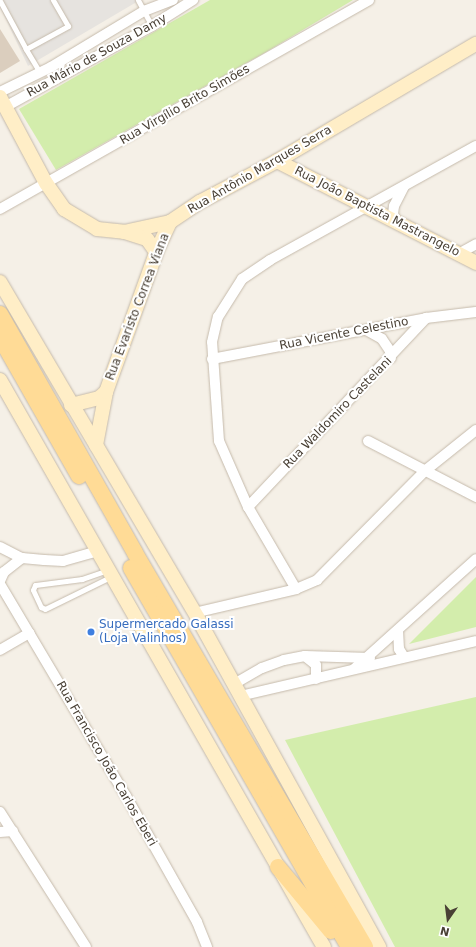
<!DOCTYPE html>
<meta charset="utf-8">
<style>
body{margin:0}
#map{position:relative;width:476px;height:947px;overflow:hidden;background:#f5f0e7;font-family:"DejaVu Sans",sans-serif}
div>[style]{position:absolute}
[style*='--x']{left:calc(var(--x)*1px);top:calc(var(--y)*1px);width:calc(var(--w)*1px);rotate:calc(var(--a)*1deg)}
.green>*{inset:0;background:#d3edac}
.parking>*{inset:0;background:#e6e3df}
.building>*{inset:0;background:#dbcebe}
.roads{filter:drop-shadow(0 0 1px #c5baab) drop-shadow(0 0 1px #c5baab)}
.lane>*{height:5px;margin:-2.5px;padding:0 2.5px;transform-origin:2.5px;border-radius:2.5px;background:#fff}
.street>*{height:10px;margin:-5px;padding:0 5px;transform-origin:5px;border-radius:5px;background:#fff}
.secondary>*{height:14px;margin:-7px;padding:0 7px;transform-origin:7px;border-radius:7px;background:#ffeec7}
.primary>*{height:16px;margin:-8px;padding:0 8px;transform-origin:8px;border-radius:8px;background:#ffdb96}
.dots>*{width:11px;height:11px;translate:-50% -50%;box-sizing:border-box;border:2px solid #fff;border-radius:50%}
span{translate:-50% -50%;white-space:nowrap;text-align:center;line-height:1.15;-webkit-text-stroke:4px #fff;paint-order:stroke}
.street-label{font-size:12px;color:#494035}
.shop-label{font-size:12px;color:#366cbe}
.left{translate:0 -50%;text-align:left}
.north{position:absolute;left:428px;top:899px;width:40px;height:40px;-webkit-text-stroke:3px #fff;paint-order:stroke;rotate:194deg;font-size:11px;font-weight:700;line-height:16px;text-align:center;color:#494035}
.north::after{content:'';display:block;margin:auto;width:14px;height:18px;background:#494035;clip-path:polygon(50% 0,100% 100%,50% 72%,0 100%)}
</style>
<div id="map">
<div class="green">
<i style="clip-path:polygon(210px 0,353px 0,266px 52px,56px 170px,19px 109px)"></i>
<i style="clip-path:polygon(476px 577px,476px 627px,409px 644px)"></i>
<i style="clip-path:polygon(476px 697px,476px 947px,395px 947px,285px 740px)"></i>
</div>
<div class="parking">
<i style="clip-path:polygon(0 0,140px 0,28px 66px,0 7px)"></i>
</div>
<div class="building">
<i style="clip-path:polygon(0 29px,20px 61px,0 73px)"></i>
</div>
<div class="roads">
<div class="lane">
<i style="--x:138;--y:0;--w:30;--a:62"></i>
<i style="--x:0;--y:1;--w:55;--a:61.6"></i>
<i style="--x:39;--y:71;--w:26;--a:-121"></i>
<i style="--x:26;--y:49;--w:48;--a:-28.7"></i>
<i style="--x:68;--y:26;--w:30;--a:-120"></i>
<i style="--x:108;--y:570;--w:28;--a:161"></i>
<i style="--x:82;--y:579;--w:47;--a:172.7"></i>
<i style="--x:35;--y:585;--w:5;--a:112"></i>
<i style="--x:33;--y:590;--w:19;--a:65"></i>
<i style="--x:41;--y:607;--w:4;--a:27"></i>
<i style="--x:45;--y:609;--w:75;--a:-26.2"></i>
</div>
<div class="street">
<i style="--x:0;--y:92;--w:57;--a:-26.1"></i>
<i style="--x:51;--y:67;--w:109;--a:-31.1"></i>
<i style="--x:144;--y:11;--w:31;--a:-21"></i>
<i style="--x:5;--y:107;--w:168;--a:-28.9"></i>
<i style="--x:152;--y:26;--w:49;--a:-32.4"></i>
<i style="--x:0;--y:209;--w:424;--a:-29.5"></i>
<i style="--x:397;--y:222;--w:9;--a:-117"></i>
<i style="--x:393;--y:214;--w:8;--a:-83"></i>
<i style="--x:394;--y:206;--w:22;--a:-63"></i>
<i style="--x:460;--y:253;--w:18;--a:-29"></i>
<i style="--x:366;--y:330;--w:18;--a:29"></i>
<i style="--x:382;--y:339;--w:14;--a:56"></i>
<i style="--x:390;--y:351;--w:7;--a:82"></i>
<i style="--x:212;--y:359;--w:218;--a:-10.8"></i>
<i style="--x:426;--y:318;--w:50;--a:-6.8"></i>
<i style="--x:368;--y:441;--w:122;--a:27.4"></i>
<i style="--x:248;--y:507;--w:260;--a:-46.7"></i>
<i style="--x:0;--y:547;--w:25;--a:27"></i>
<i style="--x:22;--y:558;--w:22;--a:5"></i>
<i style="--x:44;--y:560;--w:19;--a:3"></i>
<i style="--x:63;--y:561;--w:35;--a:-16"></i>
<i style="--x:0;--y:581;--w:10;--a:-66"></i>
<i style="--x:4;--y:572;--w:23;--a:-38"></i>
<i style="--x:0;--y:584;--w:247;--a:59.3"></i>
<i style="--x:126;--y:796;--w:145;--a:60.6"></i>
<i style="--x:197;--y:922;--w:27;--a:68"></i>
<i style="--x:296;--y:589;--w:95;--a:-120.3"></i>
<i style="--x:248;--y:507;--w:72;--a:-113.7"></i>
<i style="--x:219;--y:441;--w:99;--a:-94"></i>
<i style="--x:212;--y:342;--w:26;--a:-77"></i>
<i style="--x:218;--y:317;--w:45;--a:-57.7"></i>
<i style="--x:242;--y:279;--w:34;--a:-34"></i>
<i style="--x:270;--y:260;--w:235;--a:-29"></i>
<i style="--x:194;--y:613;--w:105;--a:-13.2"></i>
<i style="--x:296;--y:589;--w:23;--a:-23"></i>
<i style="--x:317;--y:580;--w:155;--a:-45.3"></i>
<i style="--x:426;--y:470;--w:64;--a:-38.7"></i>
<i style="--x:398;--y:630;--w:19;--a:87"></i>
<i style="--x:399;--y:649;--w:9;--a:58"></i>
<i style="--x:0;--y:650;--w:34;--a:-30"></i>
<i style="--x:305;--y:656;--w:14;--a:39"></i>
<i style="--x:316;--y:665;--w:14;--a:90"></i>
<i style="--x:354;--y:669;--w:164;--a:-42"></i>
<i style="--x:234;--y:684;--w:32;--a:-30"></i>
<i style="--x:262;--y:668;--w:23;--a:-20"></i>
<i style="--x:284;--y:660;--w:21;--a:-11"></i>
<i style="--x:305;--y:656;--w:65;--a:1.8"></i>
<i style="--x:240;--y:696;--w:242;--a:-13.1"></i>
<i style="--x:0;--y:812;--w:160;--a:57.5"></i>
<i style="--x:0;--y:832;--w:13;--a:-4"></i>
</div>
<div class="secondary">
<i style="--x:0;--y:97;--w:98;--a:61.9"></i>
<i style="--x:46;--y:183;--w:32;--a:55"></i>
<i style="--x:64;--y:209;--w:39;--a:31"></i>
<i style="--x:97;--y:229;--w:27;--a:6"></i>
<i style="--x:124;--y:232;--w:47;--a:-12.3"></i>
<i style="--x:170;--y:222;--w:36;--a:-34"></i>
<i style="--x:200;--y:202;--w:87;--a:-28"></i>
<i style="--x:277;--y:161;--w:231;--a:-30.5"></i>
<i style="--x:277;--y:161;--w:224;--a:27.1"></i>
<i style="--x:125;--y:232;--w:23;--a:18"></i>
<i style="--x:147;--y:239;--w:16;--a:55"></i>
<i style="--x:0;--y:282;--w:389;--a:59.5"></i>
<i style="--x:197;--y:617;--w:377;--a:61.1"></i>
<i style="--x:0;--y:380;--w:653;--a:60.26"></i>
<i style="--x:71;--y:405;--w:29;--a:-14"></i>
<i style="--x:99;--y:398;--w:9;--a:-41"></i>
<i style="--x:96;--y:445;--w:54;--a:-79.3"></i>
<i style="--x:106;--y:392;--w:151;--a:-70.2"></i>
<i style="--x:157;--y:250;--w:31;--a:-65"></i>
</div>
<div class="primary">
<i style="--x:0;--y:314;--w:274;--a:60.5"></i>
<i style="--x:135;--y:553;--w:456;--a:59.7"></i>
<i style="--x:0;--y:337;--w:160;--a:60.4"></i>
<i style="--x:131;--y:568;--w:437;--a:60.1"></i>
<i style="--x:278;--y:867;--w:83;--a:50.4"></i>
</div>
</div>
<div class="dots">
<i style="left:91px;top:632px;background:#3f7fe0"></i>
</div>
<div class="street-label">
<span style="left:97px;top:56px;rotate:-29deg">Rua Mário de Souza Damy</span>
<span style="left:185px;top:105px;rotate:-30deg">Rua Virgílio Brito Simões</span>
<span style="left:260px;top:170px;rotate:-30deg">Rua Antônio Marques Serra</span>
<span style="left:377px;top:212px;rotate:27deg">Rua João Baptista Mastrangelo</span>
<span style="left:138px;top:307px;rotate:-69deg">Rua Evaristo Correa Viana</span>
<span style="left:344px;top:334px;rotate:-11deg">Rua Vicente Celestino</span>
<span style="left:338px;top:413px;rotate:-46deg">Rua Waldomiro Castelani</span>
<span style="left:106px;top:764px;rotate:60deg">Rua Francisco João Carlos Eberi</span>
</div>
<div class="shop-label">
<span class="left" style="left:99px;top:632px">Supermercado Galassi<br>(Loja Valinhos)</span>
</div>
<div class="north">N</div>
</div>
